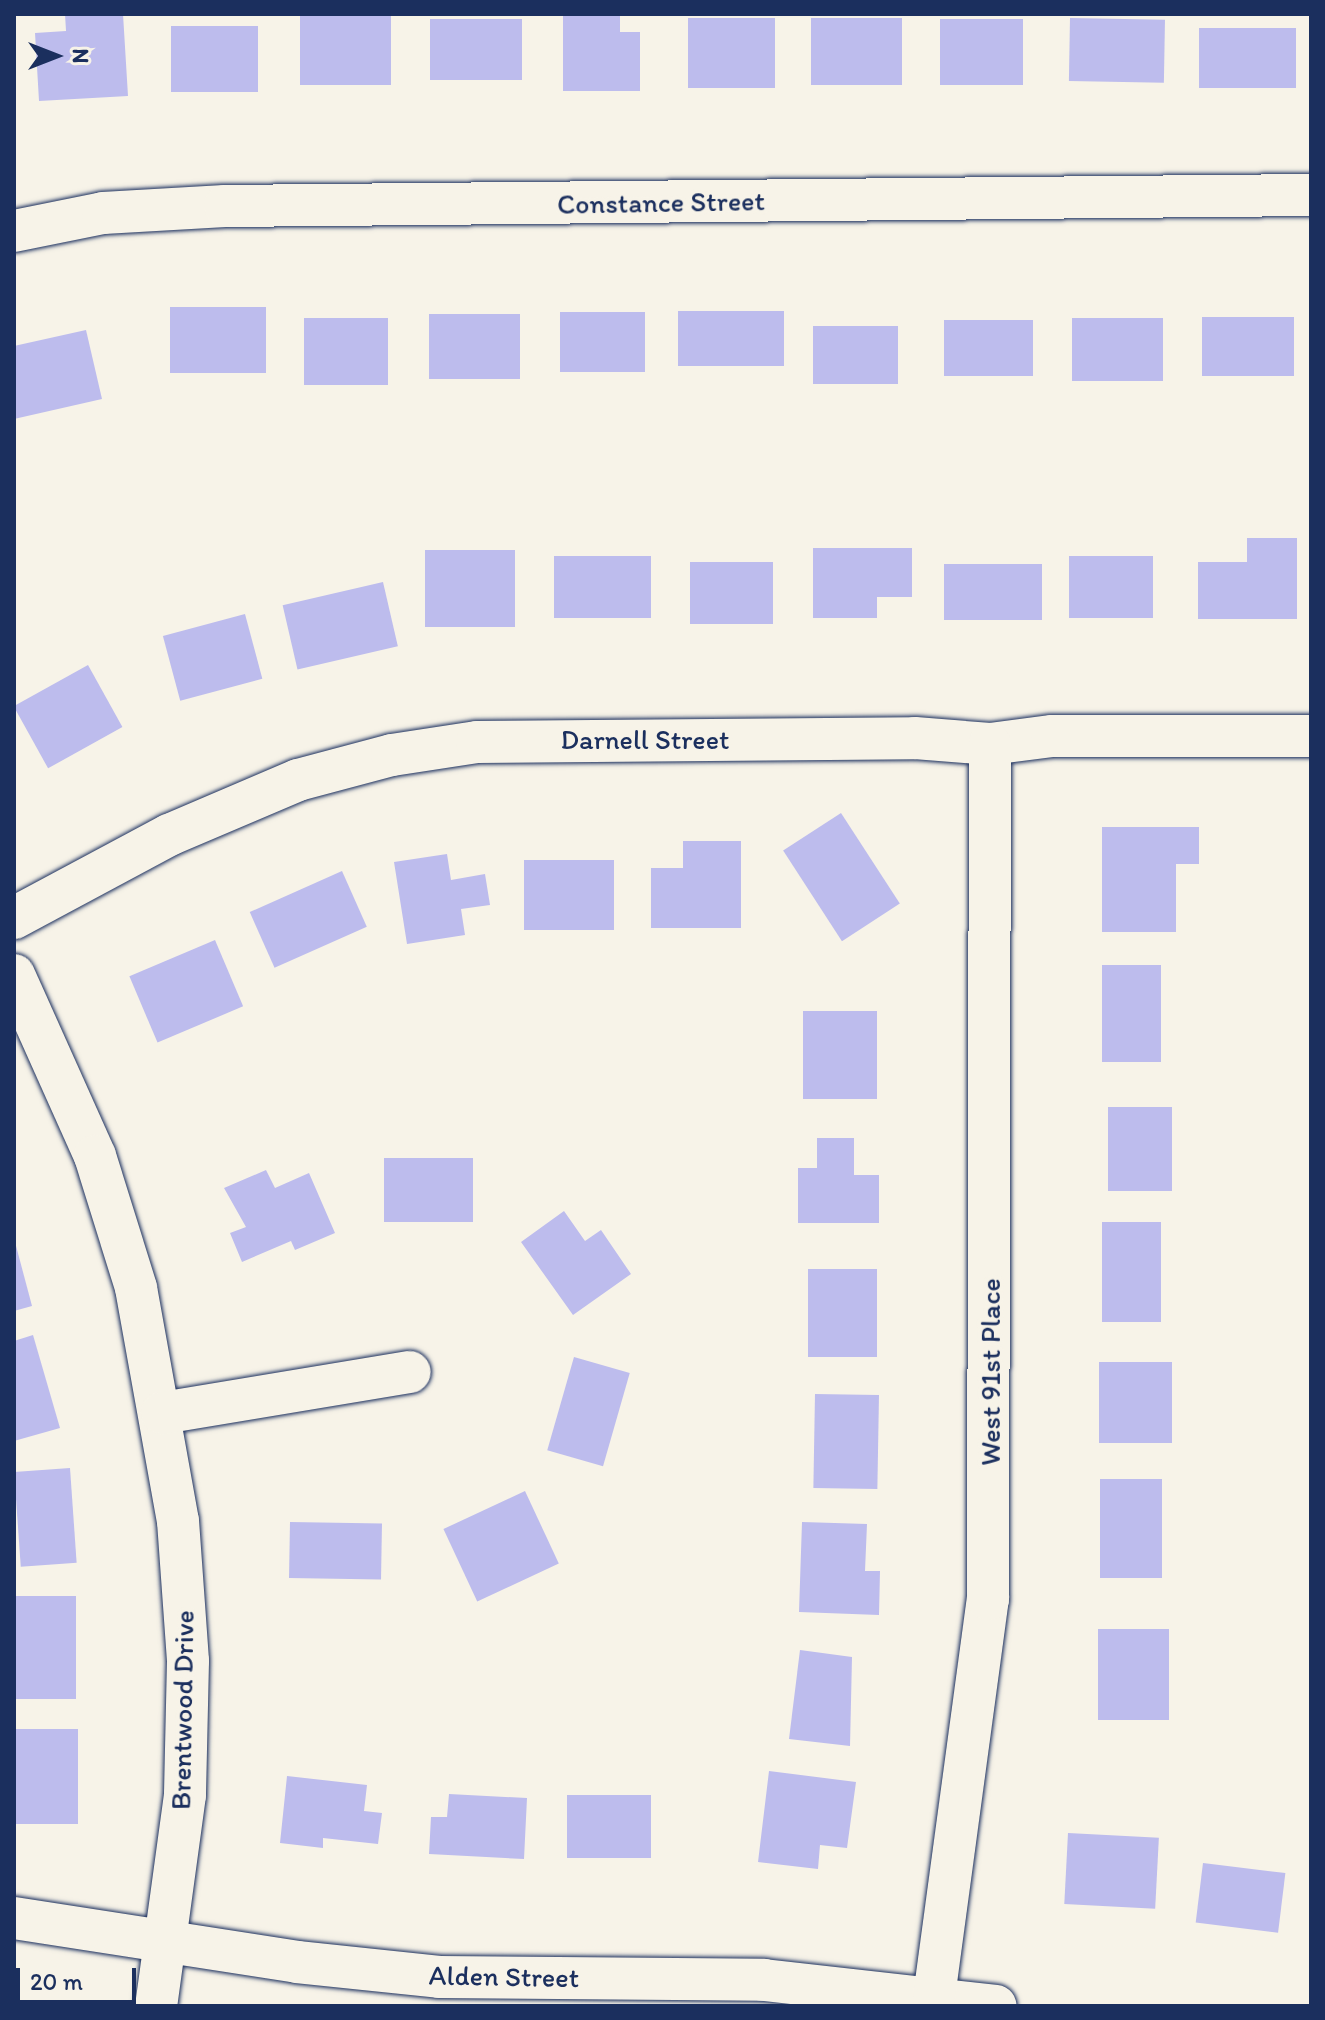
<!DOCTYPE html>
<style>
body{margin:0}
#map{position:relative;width:1325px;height:2020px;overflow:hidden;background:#f7f3e8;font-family:Itim,sans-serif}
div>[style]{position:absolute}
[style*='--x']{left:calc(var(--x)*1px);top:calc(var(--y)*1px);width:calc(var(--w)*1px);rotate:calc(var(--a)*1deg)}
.building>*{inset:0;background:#bdbced;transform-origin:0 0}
.roads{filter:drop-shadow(0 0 2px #1b2f5e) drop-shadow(0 0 2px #1b2f5e)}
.street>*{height:42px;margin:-21px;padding:0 21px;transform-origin:21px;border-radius:21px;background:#f7f3e8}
span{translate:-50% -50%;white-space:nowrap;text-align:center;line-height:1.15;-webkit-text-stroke:8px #f7f3e8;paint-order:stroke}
.street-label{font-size:28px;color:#1b2f5e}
.frame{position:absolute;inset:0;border:16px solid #1b2f5e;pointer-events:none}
.north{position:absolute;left:16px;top:16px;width:80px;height:80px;-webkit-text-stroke:6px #f7f3e8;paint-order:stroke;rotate:90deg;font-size:22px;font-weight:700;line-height:32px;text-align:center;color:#1b2f5e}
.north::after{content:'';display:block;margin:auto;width:28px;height:36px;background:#1b2f5e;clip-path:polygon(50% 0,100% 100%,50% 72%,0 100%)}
.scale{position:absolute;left:16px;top:1968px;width:120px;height:36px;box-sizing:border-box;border:4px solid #1b2f5e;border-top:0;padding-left:10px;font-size:24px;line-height:28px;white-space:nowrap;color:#1b2f5e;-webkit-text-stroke:6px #f7f3e8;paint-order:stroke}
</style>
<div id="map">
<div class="building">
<i style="clip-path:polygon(65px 14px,123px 14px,128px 96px,39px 101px,35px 33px,66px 31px)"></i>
<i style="left:300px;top:14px;width:91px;height:71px"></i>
<i style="clip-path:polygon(563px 14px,620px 14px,620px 32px,640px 32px,640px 91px,563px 91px)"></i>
<i style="left:688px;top:18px;width:87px;height:70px"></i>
<i style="left:811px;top:18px;width:91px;height:67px"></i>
<i style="left:1070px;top:18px;width:95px;height:63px;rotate:1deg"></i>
<i style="left:430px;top:19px;width:92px;height:61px"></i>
<i style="left:940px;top:19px;width:83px;height:66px"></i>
<i style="left:171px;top:26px;width:87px;height:66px"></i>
<i style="left:1199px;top:28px;width:97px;height:60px"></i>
<i style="left:170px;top:307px;width:96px;height:66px"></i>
<i style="left:678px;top:311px;width:106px;height:55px"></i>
<i style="left:560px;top:312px;width:85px;height:60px"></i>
<i style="left:429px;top:314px;width:91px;height:65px"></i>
<i style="left:1202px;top:317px;width:92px;height:59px"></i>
<i style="left:304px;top:318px;width:84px;height:67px"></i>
<i style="left:1072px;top:318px;width:91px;height:63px"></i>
<i style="left:944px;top:320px;width:89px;height:56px"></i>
<i style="left:813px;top:326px;width:85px;height:58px"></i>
<i style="clip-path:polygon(86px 330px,102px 399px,14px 419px,14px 346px)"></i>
<i style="clip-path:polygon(1247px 538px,1297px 538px,1297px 619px,1198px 619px,1198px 562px,1247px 562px)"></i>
<i style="clip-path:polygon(813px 548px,912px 548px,912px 597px,877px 597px,877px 618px,813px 618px)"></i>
<i style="left:425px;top:550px;width:90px;height:77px"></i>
<i style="left:554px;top:556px;width:97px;height:62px"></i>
<i style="left:1069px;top:556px;width:84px;height:62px"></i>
<i style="left:690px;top:562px;width:83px;height:62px"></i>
<i style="left:944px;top:564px;width:98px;height:56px"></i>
<i style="left:383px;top:582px;width:66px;height:103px;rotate:77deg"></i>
<i style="left:245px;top:614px;width:67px;height:85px;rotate:75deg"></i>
<i style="left:88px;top:665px;width:71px;height:85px;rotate:61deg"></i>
<i style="left:841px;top:813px;width:108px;height:69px;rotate:57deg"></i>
<i style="clip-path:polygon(1102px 827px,1199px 827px,1199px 864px,1176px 864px,1176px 932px,1102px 932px)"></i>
<i style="clip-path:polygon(683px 841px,741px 841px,741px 928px,651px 928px,651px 868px,683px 868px)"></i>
<i style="clip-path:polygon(447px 854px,451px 880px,485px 874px,490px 905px,461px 909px,465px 935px,407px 944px,394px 862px)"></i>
<i style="left:524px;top:860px;width:90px;height:70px"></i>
<i style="left:342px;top:871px;width:61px;height:101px;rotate:66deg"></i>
<i style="left:215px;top:940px;width:72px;height:93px;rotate:67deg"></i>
<i style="left:1102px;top:965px;width:59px;height:97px"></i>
<i style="left:803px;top:1011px;width:74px;height:88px"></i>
<i style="left:1108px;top:1107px;width:64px;height:84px"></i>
<i style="clip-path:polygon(817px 1138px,854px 1138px,854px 1175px,879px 1175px,879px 1223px,798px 1223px,798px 1168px,817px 1168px)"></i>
<i style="left:384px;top:1158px;width:89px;height:64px"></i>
<i style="clip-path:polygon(266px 1170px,275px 1188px,309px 1173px,335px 1233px,295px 1250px,291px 1241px,242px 1262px,230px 1233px,246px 1227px,224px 1188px)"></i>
<i style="clip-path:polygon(564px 1211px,585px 1241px,601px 1230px,631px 1274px,573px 1315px,521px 1242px)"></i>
<i style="left:1102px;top:1222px;width:59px;height:100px"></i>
<i style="clip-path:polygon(15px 1242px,32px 1306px,14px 1311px,14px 1243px)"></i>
<i style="left:808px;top:1269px;width:69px;height:88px"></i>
<i style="clip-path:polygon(33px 1335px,60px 1428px,14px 1441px,14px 1341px)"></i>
<i style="left:574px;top:1357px;width:58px;height:97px;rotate:16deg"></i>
<i style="left:1099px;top:1362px;width:73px;height:81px"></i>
<i style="left:815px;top:1394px;width:64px;height:94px;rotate:1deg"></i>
<i style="left:70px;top:1468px;width:95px;height:56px;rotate:86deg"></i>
<i style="left:1100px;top:1479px;width:62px;height:99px"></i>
<i style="left:525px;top:1491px;width:80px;height:90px;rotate:65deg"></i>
<i style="left:290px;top:1522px;width:92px;height:56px;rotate:1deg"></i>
<i style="clip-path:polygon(802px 1522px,867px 1524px,865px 1571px,880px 1571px,879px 1615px,799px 1612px)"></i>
<i style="left:14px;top:1596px;width:62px;height:103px"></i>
<i style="left:1098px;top:1629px;width:71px;height:91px"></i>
<i style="clip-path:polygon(800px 1650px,852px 1657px,850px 1746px,789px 1739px)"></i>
<i style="left:14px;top:1729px;width:64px;height:95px"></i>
<i style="clip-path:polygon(769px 1771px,856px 1782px,847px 1848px,820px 1845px,818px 1869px,758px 1862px)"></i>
<i style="clip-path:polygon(287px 1776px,367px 1785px,364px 1811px,382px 1813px,378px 1844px,323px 1838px,323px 1848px,280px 1843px)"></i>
<i style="clip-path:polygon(449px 1794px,527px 1798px,524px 1859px,429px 1854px,431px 1817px,447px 1817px)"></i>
<i style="left:567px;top:1795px;width:84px;height:63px"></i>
<i style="left:1068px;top:1833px;width:91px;height:71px;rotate:3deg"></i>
<i style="left:1203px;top:1863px;width:83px;height:60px;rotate:7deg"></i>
</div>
<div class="roads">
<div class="street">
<i style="--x:14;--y:231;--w:91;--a:-11.4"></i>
<i style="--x:103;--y:213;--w:122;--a:-3.3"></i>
<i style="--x:225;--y:206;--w:1086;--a:-0.58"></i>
<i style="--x:14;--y:918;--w:176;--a:-28.2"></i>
<i style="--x:169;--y:835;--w:140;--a:-23.1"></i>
<i style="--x:298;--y:780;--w:97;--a:-14.9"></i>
<i style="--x:392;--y:755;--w:86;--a:-8.7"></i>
<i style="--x:477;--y:742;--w:438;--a:-0.5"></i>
<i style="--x:915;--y:738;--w:75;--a:4.6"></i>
<i style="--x:990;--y:744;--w:63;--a:-7.4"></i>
<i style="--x:1052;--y:736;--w:259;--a:0"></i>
<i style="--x:14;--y:975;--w:198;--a:65.9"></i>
<i style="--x:95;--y:1156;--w:138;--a:72.7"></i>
<i style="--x:136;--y:1288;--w:237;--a:79.8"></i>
<i style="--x:178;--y:1521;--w:140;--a:85.9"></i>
<i style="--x:188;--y:1661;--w:134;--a:91.3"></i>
<i style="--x:185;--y:1795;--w:213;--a:97.8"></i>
<i style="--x:162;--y:1413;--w:251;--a:-9.4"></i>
<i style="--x:14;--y:1918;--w:286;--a:8.8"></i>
<i style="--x:297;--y:1962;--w:143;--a:6"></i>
<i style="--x:439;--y:1977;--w:325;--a:0.5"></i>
<i style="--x:764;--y:1980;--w:233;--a:6.4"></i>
<i style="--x:934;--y:1997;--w:402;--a:-82.3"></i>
<i style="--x:988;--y:1599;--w:855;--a:-89.87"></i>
</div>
</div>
<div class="street-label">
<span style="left:661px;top:202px;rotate:-1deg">Constance Street</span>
<span style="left:645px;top:739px">Darnell Street</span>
<span style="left:990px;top:1372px;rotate:-90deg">West 91st Place</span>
<span style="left:182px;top:1710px;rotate:-89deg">Brentwood Drive</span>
<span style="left:504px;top:1976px;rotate:1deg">Alden Street</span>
</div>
<div class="frame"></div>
<div class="north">N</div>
<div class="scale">20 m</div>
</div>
